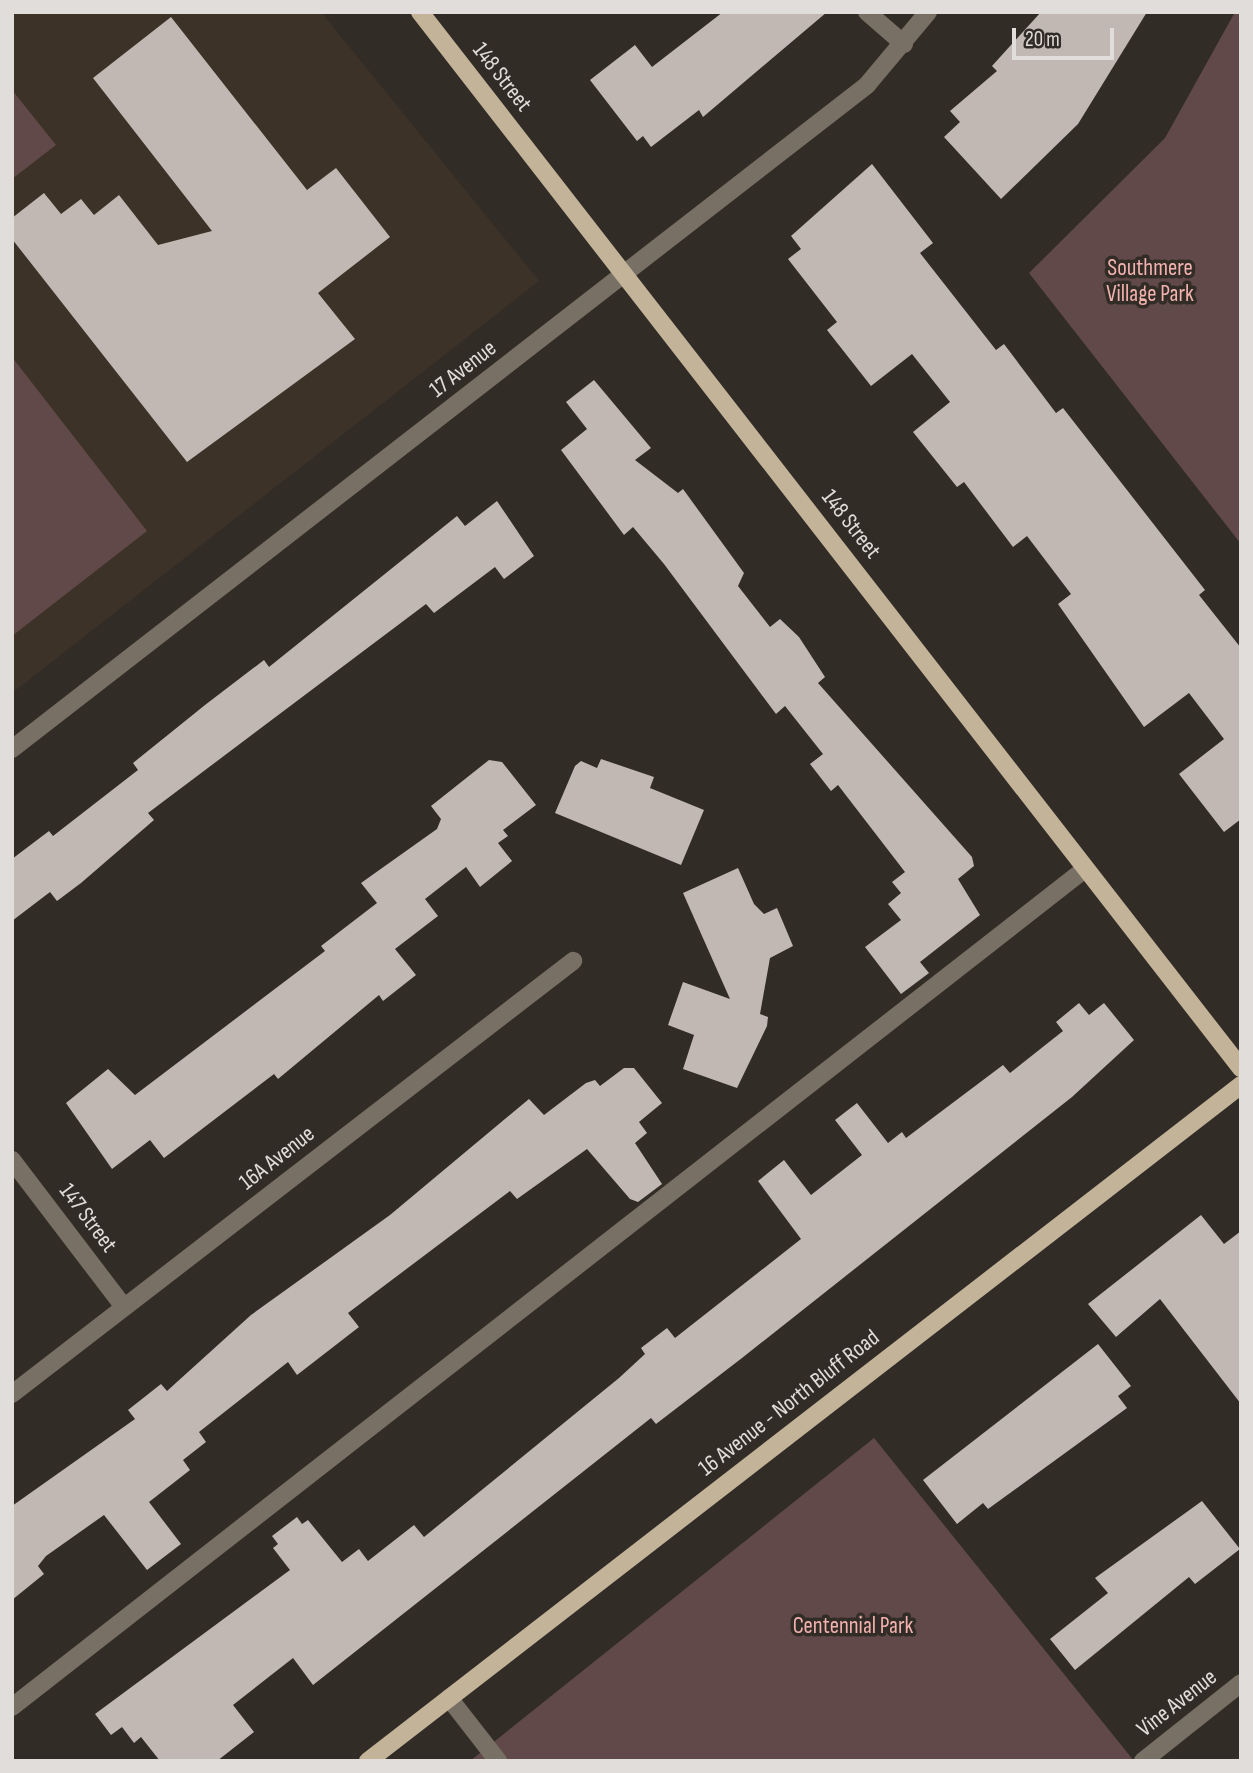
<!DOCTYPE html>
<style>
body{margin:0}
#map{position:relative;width:1253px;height:1773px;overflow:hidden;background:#322c27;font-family:"Sofia Sans Condensed",sans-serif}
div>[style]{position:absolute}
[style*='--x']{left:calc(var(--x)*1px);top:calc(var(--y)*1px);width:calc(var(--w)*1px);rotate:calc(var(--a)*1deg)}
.built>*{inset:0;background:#3d3228}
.green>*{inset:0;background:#604948}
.building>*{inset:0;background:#c1b7b3}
.minor>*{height:18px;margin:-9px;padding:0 9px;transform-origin:9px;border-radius:9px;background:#787064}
.major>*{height:18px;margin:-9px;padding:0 9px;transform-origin:9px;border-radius:9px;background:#c2b399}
span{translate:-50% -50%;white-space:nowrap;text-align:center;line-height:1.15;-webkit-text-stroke:7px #322c27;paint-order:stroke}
.street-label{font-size:23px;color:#e1ddda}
.park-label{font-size:23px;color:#f3b2af}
.frame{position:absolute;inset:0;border:14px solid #e1ddda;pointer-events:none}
.scale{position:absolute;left:1012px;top:28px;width:102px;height:32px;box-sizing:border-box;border:4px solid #e1ddda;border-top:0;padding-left:9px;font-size:21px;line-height:24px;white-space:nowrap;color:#e1ddda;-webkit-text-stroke:5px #322c27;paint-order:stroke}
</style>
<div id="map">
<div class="built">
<i style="clip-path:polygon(12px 12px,321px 12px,539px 281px,12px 693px)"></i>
</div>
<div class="green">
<i style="clip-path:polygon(1235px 12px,1241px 12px,1241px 544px,1029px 273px,1165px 138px)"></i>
<i style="clip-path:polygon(12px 90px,56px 145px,12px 179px)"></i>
<i style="clip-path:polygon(12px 357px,147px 531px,12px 636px)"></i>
<i style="clip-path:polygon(874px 1438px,1134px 1761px,470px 1761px)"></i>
</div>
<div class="building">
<i style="clip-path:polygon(723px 12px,827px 12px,703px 117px,699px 110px,651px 147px,643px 136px,637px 141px,590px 80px,635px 45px,652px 67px)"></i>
<i style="clip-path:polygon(1041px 12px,1147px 12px,1078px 124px,1001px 199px,944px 137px,960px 122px,950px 111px,997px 71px,992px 66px)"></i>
<i style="clip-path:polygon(171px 17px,307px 190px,336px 168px,390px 237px,318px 293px,355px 339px,187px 462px,12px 239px,12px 218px,44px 193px,61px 214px,81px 199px,94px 215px,119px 195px,158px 245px,212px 231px,93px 78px)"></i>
<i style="clip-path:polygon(872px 164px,933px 243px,920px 253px,996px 350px,1004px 344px,1056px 413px,1063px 408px,1205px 590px,1199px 595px,1241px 648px,1241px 819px,1224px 832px,1179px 774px,1224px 739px,1189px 693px,1144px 727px,1058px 604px,1071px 594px,1027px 536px,1013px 547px,964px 482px,957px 487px,913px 432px,950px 402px,912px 354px,871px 386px,827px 330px,837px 322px,788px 259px,801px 249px,791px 236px)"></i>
<i style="clip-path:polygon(594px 380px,651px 448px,635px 460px,678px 493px,683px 489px,744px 573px,738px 586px,770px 627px,780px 619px,799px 637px,825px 677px,818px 683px,972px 857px,974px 866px,958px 879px,980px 915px,920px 962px,929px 973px,901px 994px,865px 947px,901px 920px,888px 904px,901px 893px,892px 882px,905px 872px,838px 785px,831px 791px,810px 764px,823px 754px,785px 706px,776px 714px,664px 564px,633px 527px,624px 535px,561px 450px,587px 429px,566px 402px)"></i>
<i style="clip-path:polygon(497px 501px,534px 556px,504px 579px,495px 567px,434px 613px,426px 604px,148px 813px,154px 820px,81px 883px,57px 901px,50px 892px,12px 921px,12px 859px,49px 831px,53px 836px,138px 770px,133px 763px,205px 705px,264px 660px,269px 667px,457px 516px,465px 526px)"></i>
<i style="clip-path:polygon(601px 759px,654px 777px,650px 788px,704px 810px,681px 865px,555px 813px,575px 766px,581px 761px,597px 768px)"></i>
<i style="clip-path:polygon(489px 760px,502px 762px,536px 805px,503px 830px,508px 836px,498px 843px,512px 861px,480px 887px,466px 867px,425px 899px,438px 916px,395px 949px,416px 975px,383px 1001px,379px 995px,278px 1079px,274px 1074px,164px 1158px,150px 1140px,112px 1169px,66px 1103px,108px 1069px,135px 1095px,325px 951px,321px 946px,377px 903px,361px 883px,437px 829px,441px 819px,431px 806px)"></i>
<i style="clip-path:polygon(738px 868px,754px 904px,764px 914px,777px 908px,793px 946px,770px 958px,760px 1014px,768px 1017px,767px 1026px,737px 1088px,683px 1069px,694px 1035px,668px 1025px,683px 982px,730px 999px,683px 893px)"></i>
<i style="clip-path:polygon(1079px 1003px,1089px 1015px,1104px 1003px,1134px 1040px,1072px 1097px,742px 1358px,656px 1424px,651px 1418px,313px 1685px,293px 1658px,233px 1705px,254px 1732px,217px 1761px,160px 1761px,141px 1737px,134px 1743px,122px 1727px,111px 1735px,95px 1714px,290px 1570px,273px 1548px,278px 1544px,272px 1536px,297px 1517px,302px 1524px,308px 1520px,342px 1562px,359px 1549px,368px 1561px,414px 1525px,424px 1537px,619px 1378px,645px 1354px,641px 1348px,667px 1328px,675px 1338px,801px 1239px,758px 1181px,784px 1160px,811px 1195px,862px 1155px,835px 1120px,857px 1103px,888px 1143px,902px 1132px,906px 1138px,1003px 1065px,1010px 1073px,1063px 1031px,1056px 1022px)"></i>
<i style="clip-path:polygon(624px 1068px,634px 1068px,662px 1103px,639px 1122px,647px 1133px,635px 1143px,662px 1184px,638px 1202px,630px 1199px,587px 1149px,517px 1199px,510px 1191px,348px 1313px,359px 1327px,297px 1375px,288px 1362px,199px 1432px,206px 1442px,183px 1460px,190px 1470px,149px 1502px,181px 1544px,147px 1570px,104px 1515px,46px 1556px,38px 1566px,44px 1574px,12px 1600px,12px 1506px,135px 1419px,128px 1410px,161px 1384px,167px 1391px,251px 1315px,390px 1215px,529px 1099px,544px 1115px,586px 1083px,595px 1080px,600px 1086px)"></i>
<i style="clip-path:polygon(1201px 1215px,1224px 1244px,1241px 1231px,1241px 1404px,1160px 1299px,1116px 1337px,1088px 1304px)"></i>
<i style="clip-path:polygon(1098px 1344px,1131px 1386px,1118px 1396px,1127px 1408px,988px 1509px,983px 1503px,957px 1524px,923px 1480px)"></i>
<i style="clip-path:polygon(1202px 1501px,1240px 1549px,1195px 1584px,1189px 1577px,1075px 1670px,1050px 1639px,1108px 1593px,1095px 1578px)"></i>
</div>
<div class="minor">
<i style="--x:867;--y:12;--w:49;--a:40.9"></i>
<i style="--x:12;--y:749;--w:1083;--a:-37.83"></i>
<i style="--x:867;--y:85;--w:95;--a:-50.1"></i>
<i style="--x:12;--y:1160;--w:185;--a:52.7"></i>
<i style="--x:12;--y:1394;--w:709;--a:-37.66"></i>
<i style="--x:449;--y:1698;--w:80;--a:52.1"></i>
<i style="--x:12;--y:1707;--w:1361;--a:-37.99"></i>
<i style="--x:1143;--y:1761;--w:125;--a:-38.5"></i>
</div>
<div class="major">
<i style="--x:420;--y:12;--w:1338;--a:52.14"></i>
<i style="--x:368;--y:1761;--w:1104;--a:-37.75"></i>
</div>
<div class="street-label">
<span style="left:502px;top:77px;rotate:52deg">148 Street</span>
<span style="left:463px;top:369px;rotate:-38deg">17 Avenue</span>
<span style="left:851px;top:524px;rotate:52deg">148 Street</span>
<span style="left:277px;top:1158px;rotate:-38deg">16A Avenue</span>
<span style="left:88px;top:1218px;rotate:53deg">147 Street</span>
<span style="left:789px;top:1403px;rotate:-38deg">16 Avenue - North Bluff Road</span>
<span style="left:1177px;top:1703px;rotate:-38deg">Vine Avenue</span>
</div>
<div class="park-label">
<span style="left:1150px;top:281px">Southmere<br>Village Park</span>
<span style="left:853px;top:1626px">Centennial Park</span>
</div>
<div class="frame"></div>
<div class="scale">20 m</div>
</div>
